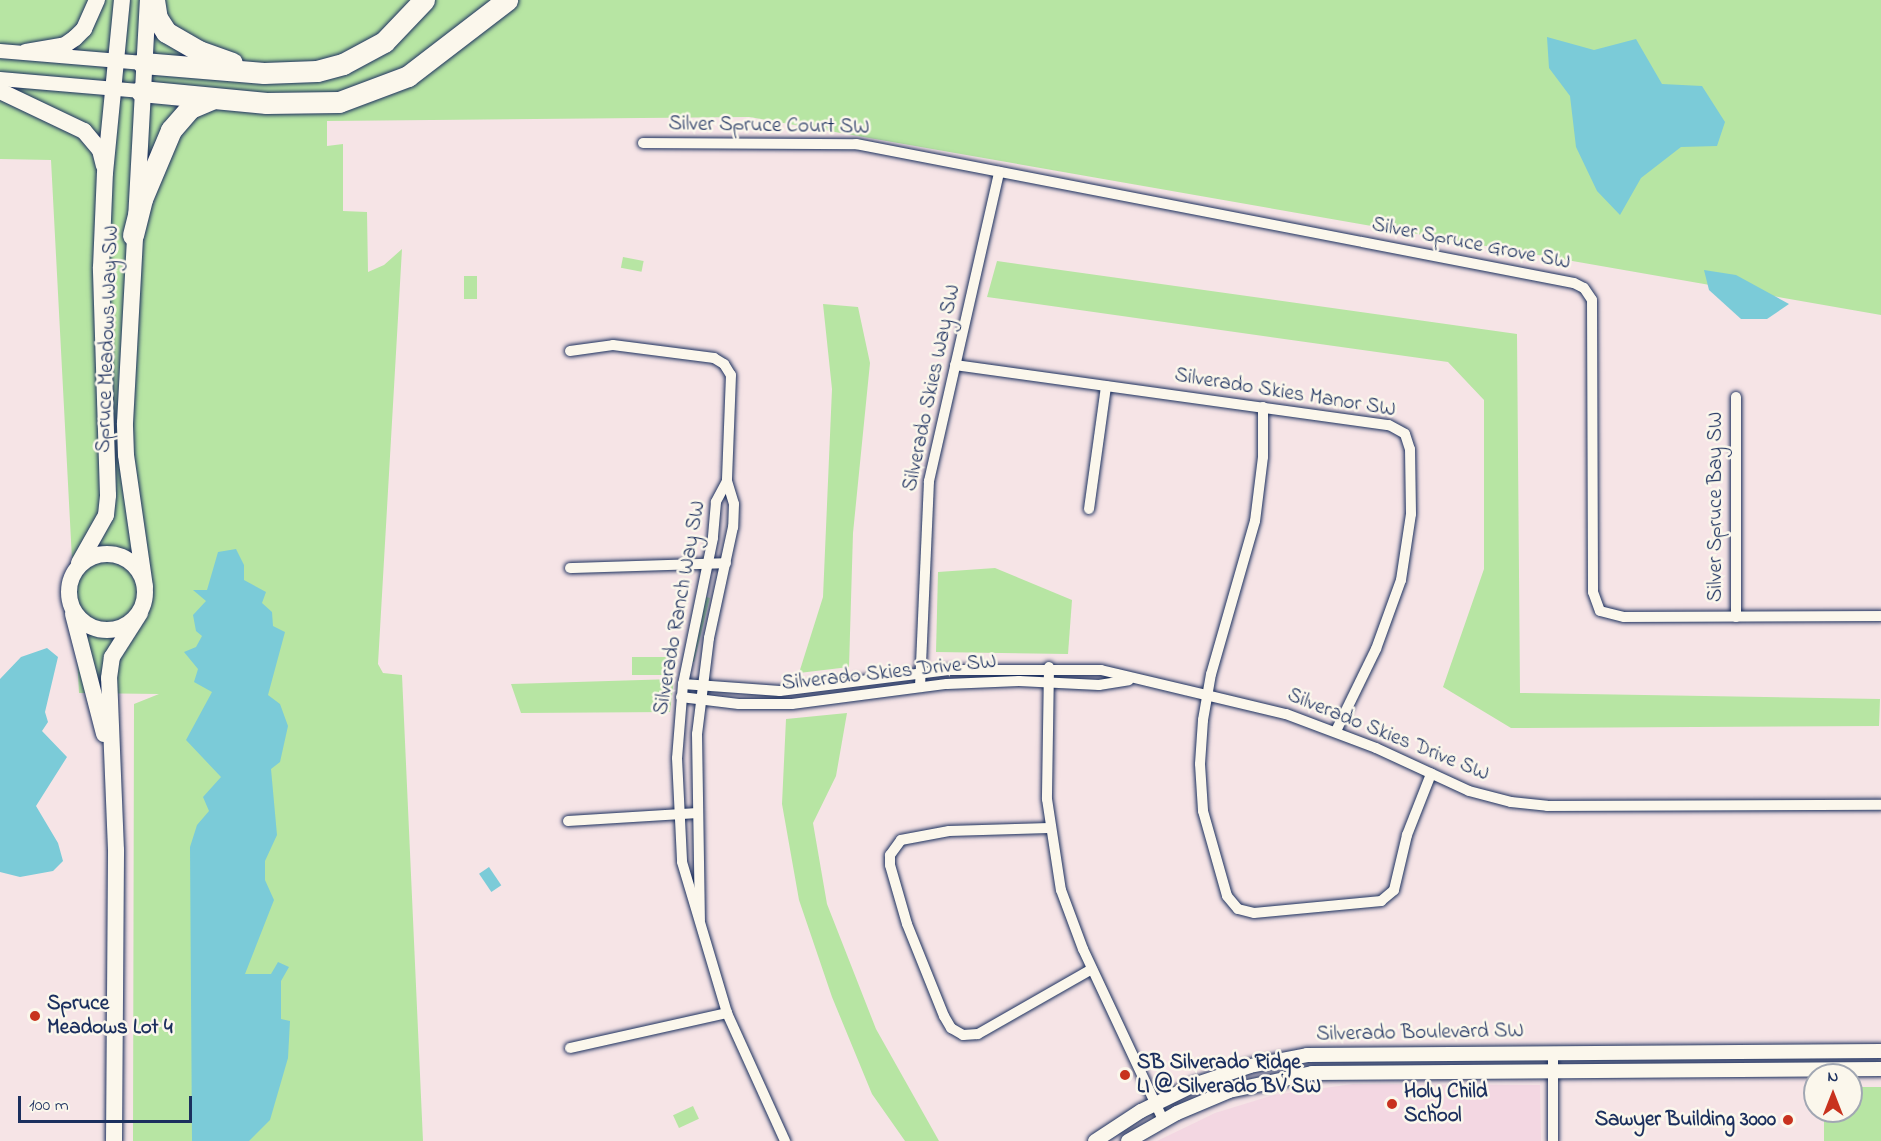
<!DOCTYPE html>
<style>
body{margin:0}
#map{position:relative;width:1881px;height:1141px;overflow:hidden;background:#f6e4e6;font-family:"Indie Flower",sans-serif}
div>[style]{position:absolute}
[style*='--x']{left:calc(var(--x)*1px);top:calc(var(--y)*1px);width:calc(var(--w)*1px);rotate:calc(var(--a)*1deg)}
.built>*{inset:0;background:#f3d7e2}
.green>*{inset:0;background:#b7e5a3;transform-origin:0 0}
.water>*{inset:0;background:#7bcbd8;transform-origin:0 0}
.roads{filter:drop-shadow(0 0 2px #1b2f5e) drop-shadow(0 0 2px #1b2f5e)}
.minor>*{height:10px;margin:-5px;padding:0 5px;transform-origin:5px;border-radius:5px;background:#fbf7ec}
.tertiary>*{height:14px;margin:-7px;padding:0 7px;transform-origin:7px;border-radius:7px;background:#fbf7ec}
.secondary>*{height:16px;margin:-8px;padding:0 8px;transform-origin:8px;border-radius:8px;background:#fbf7ec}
.secondary>.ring{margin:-8px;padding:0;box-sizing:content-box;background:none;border:16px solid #fbf7ec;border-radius:50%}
.motorway>*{height:21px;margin:-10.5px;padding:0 10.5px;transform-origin:10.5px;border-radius:10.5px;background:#fbf7ec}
.dots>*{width:16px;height:16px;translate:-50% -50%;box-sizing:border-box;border:3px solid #fbf7ec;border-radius:50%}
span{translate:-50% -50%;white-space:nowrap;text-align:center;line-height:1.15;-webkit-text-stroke:5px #fbf7ec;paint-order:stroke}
.street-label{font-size:21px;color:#1b2f5e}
.poi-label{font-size:21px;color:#1b2f5e;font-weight:700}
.left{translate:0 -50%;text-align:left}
.right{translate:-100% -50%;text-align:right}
.north{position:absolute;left:1803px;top:1063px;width:60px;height:60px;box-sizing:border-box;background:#fbf7ec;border:2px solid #a1a7b3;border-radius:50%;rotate:0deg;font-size:16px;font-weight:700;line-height:24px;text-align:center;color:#1b2f5e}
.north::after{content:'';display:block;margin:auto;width:21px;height:27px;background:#c8321e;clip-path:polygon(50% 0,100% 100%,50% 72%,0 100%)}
.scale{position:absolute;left:18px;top:1096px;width:174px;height:27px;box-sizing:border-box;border:3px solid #1b2f5e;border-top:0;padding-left:8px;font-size:18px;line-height:21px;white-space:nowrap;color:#1b2f5e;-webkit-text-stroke:4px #fbf7ec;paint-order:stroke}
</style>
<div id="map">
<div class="built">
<i style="clip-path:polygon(1353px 1084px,1540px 1085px,1541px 1141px,1157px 1141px,1215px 1113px,1274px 1095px)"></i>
</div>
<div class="green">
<i style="clip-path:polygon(0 0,1881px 0,1881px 315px,749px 117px,327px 121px,327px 146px,343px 144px,343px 211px,367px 212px,368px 272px,384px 265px,402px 249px,378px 664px,383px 673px,402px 675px,423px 1141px,133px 1141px,134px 704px,159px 694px,79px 693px,51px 160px,0 159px)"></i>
<i style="left:623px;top:257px;width:21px;height:11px;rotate:11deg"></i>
<i style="clip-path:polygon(997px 261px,1517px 334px,1520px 693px,1880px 699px,1879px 726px,1511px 728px,1443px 687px,1484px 569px,1484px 400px,1448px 362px,987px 297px)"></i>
<i style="left:464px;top:276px;width:13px;height:23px"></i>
<i style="clip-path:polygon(823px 304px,858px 307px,870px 363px,853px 533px,849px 667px,799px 673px,823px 597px,832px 389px)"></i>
<i style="clip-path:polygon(995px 568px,1072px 600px,1068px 654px,936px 652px,938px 572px)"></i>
<i style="left:706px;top:597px;width:4px;height:66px;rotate:14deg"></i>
<i style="left:667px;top:657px;width:18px;height:35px;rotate:90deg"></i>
<i style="clip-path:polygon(674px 679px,670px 712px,521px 713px,511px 684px)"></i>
<i style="clip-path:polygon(847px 713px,836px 776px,813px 823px,827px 904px,876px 1029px,939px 1141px,905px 1141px,872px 1094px,832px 997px,799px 900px,782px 804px,786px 719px)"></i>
<i style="clip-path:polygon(1851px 1087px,1881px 1087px,1881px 1141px,1824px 1141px,1824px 1111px,1851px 1111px)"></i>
<i style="left:693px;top:1106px;width:14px;height:22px;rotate:65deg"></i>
</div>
<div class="water">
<i style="clip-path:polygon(1547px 37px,1594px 50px,1636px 39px,1662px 84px,1702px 86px,1725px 122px,1717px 146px,1681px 147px,1641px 178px,1620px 215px,1597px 191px,1576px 147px,1570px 96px,1549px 68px)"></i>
<i style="clip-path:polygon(1704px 270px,1736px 275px,1789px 304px,1767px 319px,1741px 319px,1709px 290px)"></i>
<i style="clip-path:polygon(236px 549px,244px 565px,244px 580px,266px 592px,262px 603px,272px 612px,273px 626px,285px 632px,268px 695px,280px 704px,288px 726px,280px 762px,271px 769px,277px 835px,265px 861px,265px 880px,274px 900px,245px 974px,271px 974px,278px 962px,289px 967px,281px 981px,281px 1019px,290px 1021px,288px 1058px,270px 1120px,249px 1141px,192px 1141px,190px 847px,197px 825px,209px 811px,203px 797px,221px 777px,186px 740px,212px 692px,194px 682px,198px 669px,184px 652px,196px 647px,202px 636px,196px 631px,193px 615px,206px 601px,193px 590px,207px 590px,218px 552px)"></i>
<i style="clip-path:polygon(47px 648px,58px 657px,45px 712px,48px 722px,42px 731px,67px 757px,36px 806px,58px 843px,63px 861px,53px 871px,20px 877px,0 872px,0 679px,21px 657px)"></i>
<i style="left:489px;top:867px;width:22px;height:12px;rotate:56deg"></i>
</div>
<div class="roads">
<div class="minor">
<i style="--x:643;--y:143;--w:213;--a:0.3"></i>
<i style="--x:856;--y:144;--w:731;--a:10.96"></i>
<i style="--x:1574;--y:283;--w:11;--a:27"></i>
<i style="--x:1584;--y:288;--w:14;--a:56"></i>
<i style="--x:1592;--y:300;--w:292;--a:89.8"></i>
<i style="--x:1593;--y:592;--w:20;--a:70"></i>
<i style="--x:1600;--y:611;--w:25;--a:14"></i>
<i style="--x:1624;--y:617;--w:257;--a:-0.2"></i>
<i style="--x:570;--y:351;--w:43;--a:-7.9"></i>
<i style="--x:613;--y:345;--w:102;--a:7.3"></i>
<i style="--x:714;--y:358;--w:12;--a:31"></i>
<i style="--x:724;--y:364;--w:13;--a:58"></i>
<i style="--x:731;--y:375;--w:106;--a:92.2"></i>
<i style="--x:727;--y:481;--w:24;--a:73"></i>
<i style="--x:734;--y:504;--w:23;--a:92"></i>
<i style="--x:733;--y:527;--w:114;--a:102.2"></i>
<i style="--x:709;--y:638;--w:97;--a:97.1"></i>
<i style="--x:697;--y:734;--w:186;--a:89.1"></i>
<i style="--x:955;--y:365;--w:438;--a:7.9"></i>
<i style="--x:1389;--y:425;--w:18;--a:29"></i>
<i style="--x:1405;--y:434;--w:16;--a:72"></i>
<i style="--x:1410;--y:449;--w:65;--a:89.1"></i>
<i style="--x:1411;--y:514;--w:67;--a:98.6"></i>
<i style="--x:1401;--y:580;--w:73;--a:109.9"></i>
<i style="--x:1376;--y:649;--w:91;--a:116"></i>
<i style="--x:1263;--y:407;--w:50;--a:90"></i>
<i style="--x:1263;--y:457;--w:64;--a:97.1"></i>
<i style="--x:1255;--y:521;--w:159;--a:106"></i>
<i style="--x:1211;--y:674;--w:47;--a:99.9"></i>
<i style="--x:1203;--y:720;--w:44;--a:93.9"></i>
<i style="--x:1200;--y:764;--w:47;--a:86.3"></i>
<i style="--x:1203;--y:811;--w:88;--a:74.2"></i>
<i style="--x:1227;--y:896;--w:17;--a:50"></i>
<i style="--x:1238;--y:909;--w:16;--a:14"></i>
<i style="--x:1254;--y:913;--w:128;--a:-5.4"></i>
<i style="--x:1381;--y:901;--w:17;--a:-40"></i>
<i style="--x:1394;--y:890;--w:57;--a:-76.7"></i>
<i style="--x:1407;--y:835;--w:66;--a:-68.5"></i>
<i style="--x:727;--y:481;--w:24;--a:118"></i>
<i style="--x:716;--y:502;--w:36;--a:95"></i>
<i style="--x:713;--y:538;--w:149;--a:101.6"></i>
<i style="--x:683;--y:684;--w:74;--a:94.6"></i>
<i style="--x:677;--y:758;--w:104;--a:87.2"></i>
<i style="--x:682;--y:862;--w:158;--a:73.4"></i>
<i style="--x:727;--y:1013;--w:141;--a:65.6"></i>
<i style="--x:1089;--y:509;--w:124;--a:-82.1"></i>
<i style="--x:570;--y:568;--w:156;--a:-1.8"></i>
<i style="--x:1736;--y:617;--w:220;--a:-90"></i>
<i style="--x:1049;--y:667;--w:132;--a:90.9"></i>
<i style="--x:1047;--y:799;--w:92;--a:81.3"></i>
<i style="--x:1061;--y:890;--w:63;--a:69.6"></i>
<i style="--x:1083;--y:949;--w:189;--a:64.9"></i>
<i style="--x:683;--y:684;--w:97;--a:4.1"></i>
<i style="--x:780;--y:691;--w:170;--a:-7.1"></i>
<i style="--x:949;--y:670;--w:152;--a:0"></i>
<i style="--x:1101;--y:670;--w:190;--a:13.4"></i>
<i style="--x:1286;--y:714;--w:96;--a:20.7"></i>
<i style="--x:1376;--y:748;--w:102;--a:24.8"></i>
<i style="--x:1469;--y:791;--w:43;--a:14.7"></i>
<i style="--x:1511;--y:802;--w:36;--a:6"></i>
<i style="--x:1547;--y:806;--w:334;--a:-0.2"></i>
<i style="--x:920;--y:687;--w:206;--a:-87.5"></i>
<i style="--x:929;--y:481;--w:317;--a:-77.2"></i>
<i style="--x:681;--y:697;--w:58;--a:6.9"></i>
<i style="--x:739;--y:704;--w:53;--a:0"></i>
<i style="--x:792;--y:704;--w:156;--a:-7.4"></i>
<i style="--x:947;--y:684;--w:72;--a:-2.4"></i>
<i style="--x:1019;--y:681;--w:80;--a:2.9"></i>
<i style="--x:1099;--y:685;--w:30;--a:-9"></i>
<i style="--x:568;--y:821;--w:130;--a:-3.5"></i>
<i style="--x:1049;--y:828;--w:100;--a:178.3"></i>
<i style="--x:949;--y:831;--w:49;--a:169.4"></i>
<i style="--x:901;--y:840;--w:19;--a:126"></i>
<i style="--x:890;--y:855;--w:10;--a:90"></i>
<i style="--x:890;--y:865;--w:61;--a:73.9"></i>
<i style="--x:907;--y:924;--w:99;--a:68.1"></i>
<i style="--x:944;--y:1016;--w:14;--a:60"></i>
<i style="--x:951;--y:1028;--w:14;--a:30"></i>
<i style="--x:963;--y:1035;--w:15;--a:-4"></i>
<i style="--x:978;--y:1034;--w:131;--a:-29.7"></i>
<i style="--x:570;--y:1048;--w:161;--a:-12.6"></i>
<i style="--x:1553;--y:1052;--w:89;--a:90"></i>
</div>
<div class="tertiary">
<i style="--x:0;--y:51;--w:144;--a:4.8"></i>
<i style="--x:0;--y:79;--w:142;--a:4.9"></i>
<i style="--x:1095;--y:1141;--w:55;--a:-33.1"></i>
<i style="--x:1141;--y:1111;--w:59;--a:-26.1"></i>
<i style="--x:1194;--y:1085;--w:59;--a:-18.7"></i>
<i style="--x:1250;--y:1066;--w:58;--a:-10.9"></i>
<i style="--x:1307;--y:1055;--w:574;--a:-0.4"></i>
<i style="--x:1128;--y:1141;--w:56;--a:-29.7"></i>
<i style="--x:1177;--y:1113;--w:56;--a:-22.9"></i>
<i style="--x:1229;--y:1091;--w:85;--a:-12.2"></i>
<i style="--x:1312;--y:1073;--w:569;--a:-0.4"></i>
</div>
<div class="secondary">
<i style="--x:26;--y:52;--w:40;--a:-10"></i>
<i style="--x:65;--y:45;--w:12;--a:-35"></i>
<i style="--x:75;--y:38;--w:13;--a:-45"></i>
<i style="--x:84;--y:29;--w:32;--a:-66"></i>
<i style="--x:0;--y:91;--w:93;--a:25.5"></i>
<i style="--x:84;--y:131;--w:25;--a:50"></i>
<i style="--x:100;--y:150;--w:16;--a:76"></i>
<i class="ring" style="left:69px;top:554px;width:60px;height:60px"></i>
<i style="--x:79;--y:563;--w:55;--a:-60.6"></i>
<i style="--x:106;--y:515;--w:20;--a:-84"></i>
<i style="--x:108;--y:495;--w:228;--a:-91.8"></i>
<i style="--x:101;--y:267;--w:94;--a:-87.6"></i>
<i style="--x:105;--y:173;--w:174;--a:-84.4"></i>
<i style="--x:145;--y:587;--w:133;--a:-98.2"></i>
<i style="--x:126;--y:455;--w:32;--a:-92"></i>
<i style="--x:125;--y:423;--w:424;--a:-86.9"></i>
<i style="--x:73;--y:614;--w:124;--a:75.5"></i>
<i style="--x:114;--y:1141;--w:291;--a:-89.6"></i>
<i style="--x:116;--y:850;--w:172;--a:-92.3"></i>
<i style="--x:109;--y:678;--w:21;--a:-82"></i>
<i style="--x:112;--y:657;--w:52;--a:-57.5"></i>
</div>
<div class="motorway">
<i style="--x:154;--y:0;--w:18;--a:81"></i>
<i style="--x:157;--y:18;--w:17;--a:57"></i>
<i style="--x:166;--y:32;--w:38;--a:30"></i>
<i style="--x:199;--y:51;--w:35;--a:20"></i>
<i style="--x:143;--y:63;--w:121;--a:4.7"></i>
<i style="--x:264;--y:73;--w:53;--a:-2.2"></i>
<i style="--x:317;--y:71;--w:27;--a:-15"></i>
<i style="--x:343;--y:64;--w:47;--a:-28.2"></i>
<i style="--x:384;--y:42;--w:58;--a:-46.4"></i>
<i style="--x:141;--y:91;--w:126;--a:5.5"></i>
<i style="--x:266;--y:103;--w:73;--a:-0.8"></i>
<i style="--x:339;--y:102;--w:74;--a:-20.6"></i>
<i style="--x:408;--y:76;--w:125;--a:-37.5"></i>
<i style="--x:133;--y:235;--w:37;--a:-76"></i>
<i style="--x:142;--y:199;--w:75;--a:-67.2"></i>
<i style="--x:171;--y:130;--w:29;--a:-49"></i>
<i style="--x:190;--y:108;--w:23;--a:-23"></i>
</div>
</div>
<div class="dots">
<i style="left:35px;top:1016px;background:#c8321e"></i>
<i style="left:1125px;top:1075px;background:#c8321e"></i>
<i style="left:1392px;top:1104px;background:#c8321e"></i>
<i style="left:1788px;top:1120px;background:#c8321e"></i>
</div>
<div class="street-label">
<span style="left:769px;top:126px;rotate:1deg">Silver Spruce Court SW</span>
<span style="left:1471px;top:244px;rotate:11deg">Silver Spruce Grove SW</span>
<span style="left:108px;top:339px;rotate:-88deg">Spruce Meadows Way SW</span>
<span style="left:932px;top:388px;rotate:-78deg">Silverado Skies Way SW</span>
<span style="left:1285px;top:393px;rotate:9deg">Silverado Skies Manor SW</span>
<span style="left:1716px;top:507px;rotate:-90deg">Silver Spruce Bay SW</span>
<span style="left:680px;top:608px;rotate:-80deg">Silverado Ranch Way SW</span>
<span style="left:889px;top:673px;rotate:-6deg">Silverado Skies Drive SW</span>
<span style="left:1388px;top:735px;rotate:22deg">Silverado Skies Drive SW</span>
<span style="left:1420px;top:1033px;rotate:-1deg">Silverado Boulevard SW</span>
</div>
<div class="poi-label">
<span class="left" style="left:47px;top:1016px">Spruce<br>Meadows Lot 4</span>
<span class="left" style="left:1137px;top:1075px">SB Silverado Ridge<br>LI @ Silverado BV SW</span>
<span class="left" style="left:1404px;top:1104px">Holy Child<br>School</span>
<span class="right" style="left:1776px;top:1120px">Sawyer Building 3000</span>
</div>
<div class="north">N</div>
<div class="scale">100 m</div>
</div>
